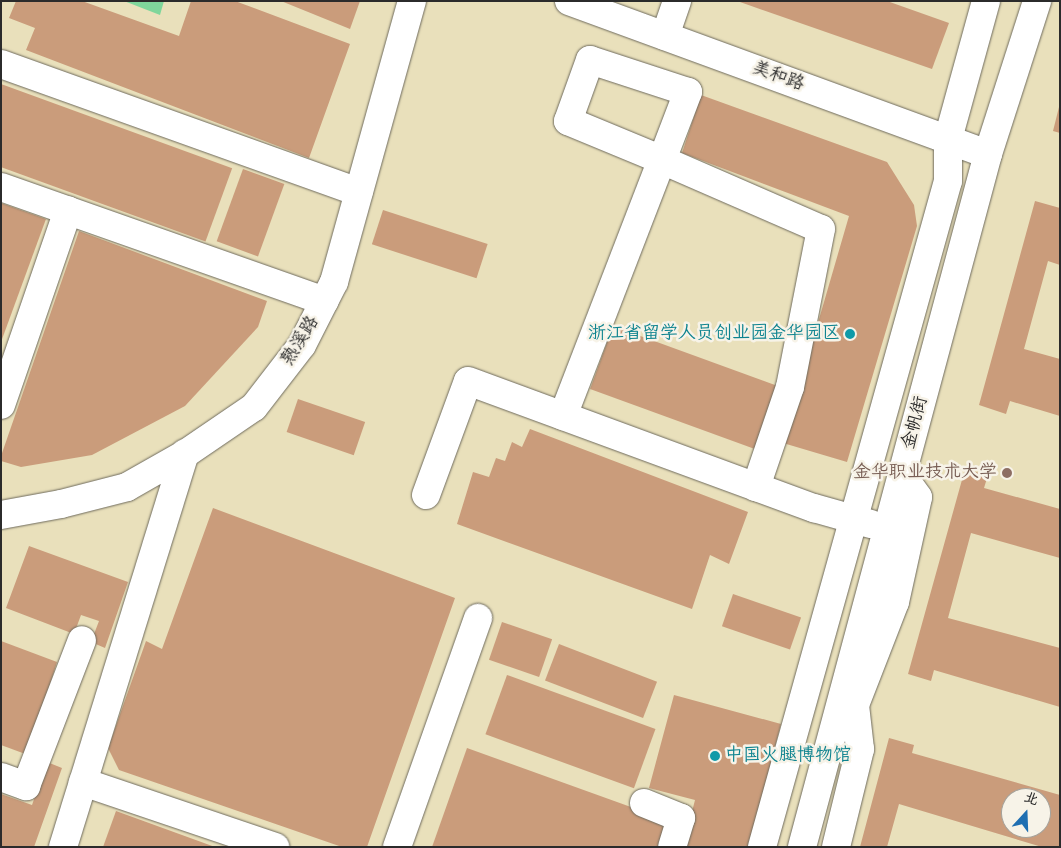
<!DOCTYPE html>
<meta charset="utf-8">
<style>
body{margin:0}
#map{position:relative;width:1061px;height:848px;overflow:hidden;background:#e9e0bb;font-family:"Indie Flower","LXGW WenKai TC",sans-serif}
div>[style]{position:absolute}
[style*='--x']{left:calc(var(--x)*1px);top:calc(var(--y)*1px);width:calc(var(--w)*1px);rotate:calc(var(--a)*1deg)}
.green>*{inset:0;background:#7fd69b}
.building>*{inset:0;background:#ca9c7b;transform-origin:0 0}
.roads{filter:drop-shadow(0 0 1px #6e6a5d) drop-shadow(0 0 1px #6e6a5d)}
.minor>*{height:28px;margin:-14px;padding:0 14px;transform-origin:14px;border-radius:14px;background:#fff}
.dots>*{width:14px;height:14px;translate:-50% -50%;box-sizing:border-box;border:2px solid #f7f3e8;border-radius:50%}
span{translate:-50% -50%;white-space:nowrap;text-align:center;line-height:1.15;-webkit-text-stroke:5px #f7f3e8;paint-order:stroke}
.street-label{font-size:18px;color:#2b2b2b}
.culture-label{font-size:18px;color:#0d838f}
.right{translate:-100% -50%;text-align:right}
.left{translate:0 -50%;text-align:left}
.education-label{font-size:18px;color:#785e54}
.frame{position:absolute;inset:0;border:2px solid #2b2b2b;pointer-events:none}
.north{position:absolute;left:1001px;top:788px;width:50px;height:50px;box-sizing:border-box;background:#f7f3e8;border:1px solid #a5a39c;border-radius:50%;rotate:20deg;font-size:14px;font-weight:700;line-height:20px;text-align:center;color:#2b2b2b}
.north::after{content:'';display:block;margin:auto;width:18px;height:22px;background:#1f6fb2;clip-path:polygon(50% 0,100% 100%,50% 72%,0 100%)}
</style>
<div id="map">
<div class="green">
<i style="clip-path:polygon(124px 1px,164px 1px,160px 15px)"></i>
</div>
<div class="building">
<i style="clip-path:polygon(16px 1px,82px 1px,179px 36px,191px 1px,235px 1px,350px 44px,309px 158px,26px 50px,35px 28px,9px 18px)"></i>
<i style="clip-path:polygon(281px 1px,360px 1px,350px 29px)"></i>
<i style="clip-path:polygon(887px 1px,949px 23px,932px 69px,740px 2px)"></i>
<i style="left:1px;top:84px;width:246px;height:78px;rotate:20deg"></i>
<i style="clip-path:polygon(701px 95px,887px 162px,914px 205px,917px 226px,847px 462px,783px 443px,849px 216px,682px 153px)"></i>
<i style="clip-path:polygon(1059px 107px,1060px 107px,1060px 133px,1053px 131px)"></i>
<i style="left:243px;top:169px;width:44px;height:77px;rotate:20deg"></i>
<i style="clip-path:polygon(1035px 201px,1060px 208px,1060px 265px,1048px 261px,1024px 349px,1060px 359px,1060px 416px,1010px 401px,1006px 414px,979px 405px)"></i>
<i style="clip-path:polygon(1px 203px,46px 219px,1px 342px)"></i>
<i style="left:383px;top:210px;width:110px;height:36px;rotate:18deg"></i>
<i style="clip-path:polygon(79px 231px,267px 301px,258px 327px,185px 406px,92px 455px,21px 467px,1px 461px,1px 456px)"></i>
<i style="left:613px;top:326px;width:176px;height:67px;rotate:20deg"></i>
<i style="left:298px;top:399px;width:71px;height:35px;rotate:19deg"></i>
<i style="clip-path:polygon(530px 429px,748px 512px,729px 564px,710px 555px,692px 609px,457px 524px,473px 472px,489px 477px,496px 458px,505px 461px,512px 442px,522px 447px)"></i>
<i style="clip-path:polygon(965px 469px,988px 475px,984px 488px,1060px 509px,1060px 558px,971px 533px,948px 618px,1060px 648px,1060px 707px,934px 670px,931px 681px,908px 674px)"></i>
<i style="clip-path:polygon(213px 508px,455px 598px,367px 847px,342px 847px,119px 770px,108px 748px,146px 641px,162px 649px)"></i>
<i style="clip-path:polygon(29px 546px,128px 582px,105px 648px,91px 642px,99px 621px,81px 615px,74px 634px,6px 608px)"></i>
<i style="left:733px;top:594px;width:72px;height:34px;rotate:19deg"></i>
<i style="left:502px;top:622px;width:53px;height:40px;rotate:19deg"></i>
<i style="clip-path:polygon(1px 641px,57px 662px,28px 755px,1px 745px)"></i>
<i style="left:559px;top:644px;width:105px;height:39px;rotate:21deg"></i>
<i style="left:507px;top:675px;width:158px;height:63px;rotate:20deg"></i>
<i style="clip-path:polygon(674px 695px,781px 724px,749px 847px,683px 847px,695px 800px,649px 788px)"></i>
<i style="clip-path:polygon(evenodd,889px 738px,914px 745px,912px 753px,1060px 795px,1060px 847px,1042px 847px,899px 804px,887px 847px,860px 847px,889px 738px,1011px 798px,1041px 798px,1041px 828px,1011px 828px,1011px 798px)"></i>
<i style="clip-path:polygon(467px 748px,667px 820px,658px 847px,432px 847px)"></i>
<i style="clip-path:polygon(47px 762px,62px 768px,34px 847px,1px 847px,1px 794px,32px 805px)"></i>
<i style="clip-path:polygon(116px 811px,215px 847px,103px 847px)"></i>
</div>
<div class="roads">
<div class="minor">
<i style="--x:569;--y:1;--w:446;--a:20.1"></i>
<i style="--x:665;--y:36;--w:37;--a:-71"></i>
<i style="--x:1;--y:64;--w:380;--a:19.7"></i>
<i style="--x:1;--y:187;--w:343;--a:19.4"></i>
<i style="--x:1;--y:405;--w:206;--a:-71"></i>
<i style="--x:563;--y:416;--w:274;--a:-68.9"></i>
<i style="--x:662;--y:160;--w:73;--a:-69.1"></i>
<i style="--x:688;--y:92;--w:103;--a:-161.9"></i>
<i style="--x:590;--y:60;--w:65;--a:109.8"></i>
<i style="--x:568;--y:121;--w:102;--a:22.5"></i>
<i style="--x:662;--y:160;--w:173;--a:23.5"></i>
<i style="--x:821;--y:229;--w:161;--a:101.1"></i>
<i style="--x:790;--y:387;--w:106;--a:108.8"></i>
<i style="--x:426;--y:495;--w:121;--a:-69.8"></i>
<i style="--x:468;--y:381;--w:369;--a:20.2"></i>
<i style="--x:814;--y:508;--w:59;--a:15.7"></i>
<i style="--x:1;--y:515;--w:61;--a:-10.4"></i>
<i style="--x:61;--y:504;--w:68;--a:-14.4"></i>
<i style="--x:127;--y:487;--w:67;--a:-29.6"></i>
<i style="--x:185;--y:454;--w:83;--a:-34.3"></i>
<i style="--x:254;--y:407;--w:78;--a:-52.3"></i>
<i style="--x:302;--y:345;--w:71;--a:-63.1"></i>
<i style="--x:334;--y:282;--w:292;--a:-74.5"></i>
<i style="--x:1;--y:777;--w:27;--a:20"></i>
<i style="--x:26;--y:786;--w:156;--a:-69"></i>
<i style="--x:83;--y:782;--w:203;--a:18.7"></i>
<i style="--x:644;--y:803;--w:40;--a:22"></i>
<i style="--x:681;--y:818;--w:30;--a:107"></i>
<i style="--x:63;--y:847;--w:412;--a:-72.8"></i>
<i style="--x:397;--y:847;--w:243;--a:-70.5"></i>
<i style="--x:762;--y:847;--w:691;--a:-74.4"></i>
<i style="--x:948;--y:181;--w:42;--a:-90"></i>
<i style="--x:948;--y:139;--w:143;--a:-74.6"></i>
<i style="--x:802;--y:847;--w:718;--a:-74.98"></i>
<i style="--x:988;--y:154;--w:161;--a:-72.2"></i>
<i style="--x:836;--y:847;--w:101;--a:-76.2"></i>
<i style="--x:860;--y:749;--w:44;--a:-96.5"></i>
<i style="--x:855;--y:705;--w:110;--a:-68.8"></i>
<i style="--x:895;--y:602;--w:107;--a:-77.6"></i>
<i style="--x:918;--y:497;--w:27;--a:-126"></i>
</div>
</div>
<div class="dots">
<i style="left:850px;top:334px;background:#0f9aa8"></i>
<i style="left:1007px;top:473px;background:#8d6e63"></i>
<i style="left:715px;top:756px;background:#0f9aa8"></i>
</div>
<div class="street-label">
<span style="left:778px;top:77px;rotate:20deg">美和路</span>
<span style="left:301px;top:341px;rotate:-58deg">熟溪路</span>
<span style="left:916px;top:423px;rotate:-75deg">金帆街</span>
</div>
<div class="culture-label">
<span class="right" style="left:840px;top:334px">浙江省留学人员创业园金华园区</span>
<span class="left" style="left:725px;top:756px">中国火腿博物馆</span>
</div>
<div class="education-label">
<span class="right" style="left:997px;top:473px">金华职业技术大学</span>
</div>
<div class="frame"></div>
<div class="north">北</div>
</div>
